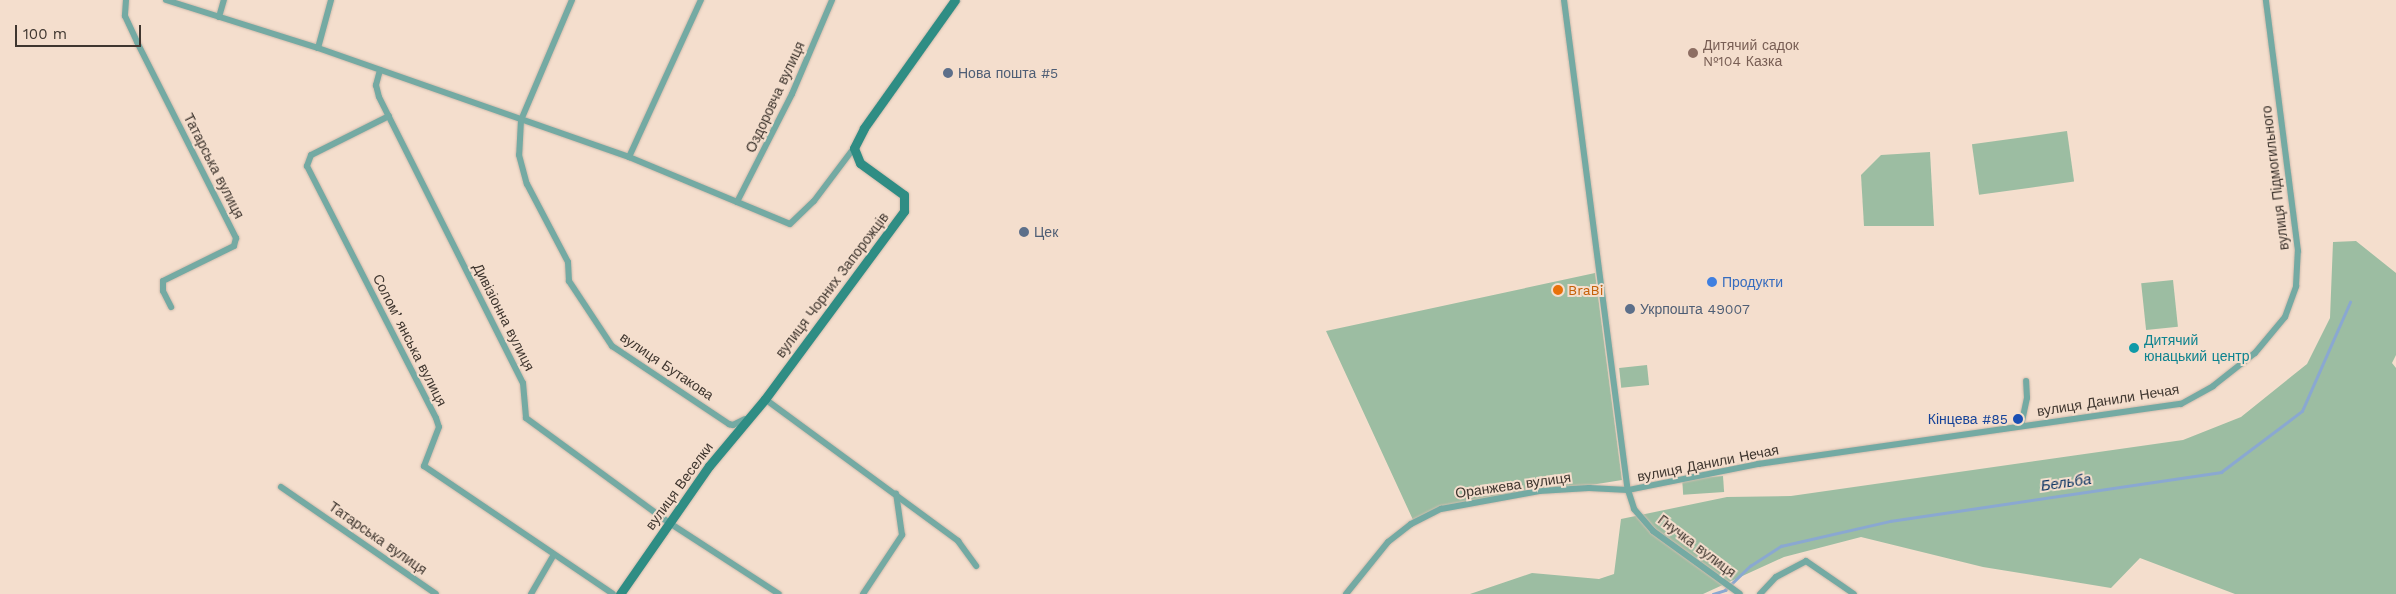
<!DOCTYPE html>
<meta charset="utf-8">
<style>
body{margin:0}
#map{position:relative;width:2396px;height:594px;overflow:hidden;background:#f4decd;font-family:"Work Sans",sans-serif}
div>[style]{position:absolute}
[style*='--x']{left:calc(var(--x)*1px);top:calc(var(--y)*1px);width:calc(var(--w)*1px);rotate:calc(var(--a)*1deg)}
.green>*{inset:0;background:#9cbda2;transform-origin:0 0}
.stream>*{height:2.5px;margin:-1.25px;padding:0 1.25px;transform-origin:1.25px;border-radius:1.25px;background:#8aa8d1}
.roads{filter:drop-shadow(0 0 1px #d0bcad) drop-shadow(0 0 1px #d0bcad)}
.street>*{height:6px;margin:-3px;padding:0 3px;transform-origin:3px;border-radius:3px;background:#74aaa3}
.secondary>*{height:9px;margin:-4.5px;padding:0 4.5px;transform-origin:4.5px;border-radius:4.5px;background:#2f8d84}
.dots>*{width:14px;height:14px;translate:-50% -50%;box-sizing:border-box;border:2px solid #f4decd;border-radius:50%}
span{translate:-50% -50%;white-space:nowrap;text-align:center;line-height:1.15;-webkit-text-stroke:4px #f4decd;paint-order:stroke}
.education-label{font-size:14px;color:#785e54}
.left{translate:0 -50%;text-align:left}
.service-label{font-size:14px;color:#4e5e75}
.street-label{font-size:14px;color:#3f362f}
.shop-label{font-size:14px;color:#366cbe}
.food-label{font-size:14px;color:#c56008}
.culture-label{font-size:14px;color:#0d838f}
.transit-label{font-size:14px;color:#164399}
.right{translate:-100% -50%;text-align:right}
.water-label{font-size:15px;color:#042e5f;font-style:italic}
.scale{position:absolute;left:15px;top:25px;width:126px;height:22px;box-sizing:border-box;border:2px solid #3f362f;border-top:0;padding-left:6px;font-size:15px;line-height:18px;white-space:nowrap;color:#3f362f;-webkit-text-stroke:4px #f4decd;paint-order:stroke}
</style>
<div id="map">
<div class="green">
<i style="left:2067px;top:131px;width:51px;height:96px;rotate:82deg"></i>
<i style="clip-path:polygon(1930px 152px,1934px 226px,1864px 226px,1861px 175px,1881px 155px)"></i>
<i style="clip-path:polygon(2356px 241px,2396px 273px,2396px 355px,2392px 363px,2396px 368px,2396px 594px,2235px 594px,2140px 558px,2111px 588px,1983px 567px,1861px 537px,1784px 557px,1703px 594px,1470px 594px,1532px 573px,1599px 579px,1614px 574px,1621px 519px,1727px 497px,1791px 496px,2183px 440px,2241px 417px,2307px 364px,2330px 318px,2333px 242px)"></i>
<i style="clip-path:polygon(1595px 273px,1622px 480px,1441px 509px,1414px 522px,1326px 331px)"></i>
<i style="left:2173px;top:280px;width:47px;height:32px;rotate:84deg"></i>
<i style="left:1647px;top:365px;width:20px;height:28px;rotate:84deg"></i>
<i style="left:1723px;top:476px;width:16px;height:41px;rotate:86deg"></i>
</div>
<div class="stream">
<i style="--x:1713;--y:594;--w:13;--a:-18"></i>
<i style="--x:1725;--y:590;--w:35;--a:-44"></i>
<i style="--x:1750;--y:566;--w:37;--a:-33"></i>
<i style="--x:1781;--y:546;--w:112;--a:-12.9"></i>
<i style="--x:1890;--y:521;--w:335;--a:-8.4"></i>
<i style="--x:2221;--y:472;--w:101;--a:-37"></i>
<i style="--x:2302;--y:411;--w:119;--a:-66.2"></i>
</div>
<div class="roads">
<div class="street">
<i style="--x:126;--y:0;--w:16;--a:94"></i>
<i style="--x:125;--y:16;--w:29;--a:65"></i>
<i style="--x:137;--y:42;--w:220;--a:63.2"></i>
<i style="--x:236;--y:238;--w:8;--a:104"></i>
<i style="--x:234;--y:246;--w:79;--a:153.8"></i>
<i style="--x:163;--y:281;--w:10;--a:90"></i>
<i style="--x:163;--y:291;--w:18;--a:63"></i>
<i style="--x:166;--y:0;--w:159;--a:17.5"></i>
<i style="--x:318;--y:48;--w:330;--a:19.3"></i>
<i style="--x:629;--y:157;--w:174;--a:22.6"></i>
<i style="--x:790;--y:224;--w:33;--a:-44"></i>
<i style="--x:814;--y:201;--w:66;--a:-53"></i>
<i style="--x:572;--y:0;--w:130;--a:113"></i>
<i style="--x:521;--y:120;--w:35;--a:93"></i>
<i style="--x:519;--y:155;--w:30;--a:75"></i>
<i style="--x:527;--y:184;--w:88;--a:62.3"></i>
<i style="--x:568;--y:262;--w:19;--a:87"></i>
<i style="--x:569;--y:281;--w:78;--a:56.5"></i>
<i style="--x:612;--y:346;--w:141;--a:33.7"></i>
<i style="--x:729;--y:424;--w:4;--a:14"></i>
<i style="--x:733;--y:425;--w:13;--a:-27"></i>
<i style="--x:1564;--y:0;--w:494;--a:82.6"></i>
<i style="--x:1628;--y:490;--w:20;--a:72"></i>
<i style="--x:1634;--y:509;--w:29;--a:49"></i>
<i style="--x:1653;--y:531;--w:107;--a:35.9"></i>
<i style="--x:219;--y:17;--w:18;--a:-74"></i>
<i style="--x:318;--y:48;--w:50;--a:-74.8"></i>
<i style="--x:380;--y:70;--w:16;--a:105"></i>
<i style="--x:376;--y:85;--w:12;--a:76"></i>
<i style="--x:379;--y:97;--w:320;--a:63.3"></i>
<i style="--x:523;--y:383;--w:35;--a:85"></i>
<i style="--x:526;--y:418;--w:176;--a:36.2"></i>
<i style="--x:668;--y:522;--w:132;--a:33"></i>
<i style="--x:389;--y:116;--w:87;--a:153.4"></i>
<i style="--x:311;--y:155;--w:12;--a:110"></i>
<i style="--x:307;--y:166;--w:283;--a:62.9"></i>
<i style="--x:436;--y:418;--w:9;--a:72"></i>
<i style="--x:439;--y:427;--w:42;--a:111"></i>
<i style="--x:424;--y:466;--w:228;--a:34.1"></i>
<i style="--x:629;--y:157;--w:173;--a:-65.4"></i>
<i style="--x:737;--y:202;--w:121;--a:-63"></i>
<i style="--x:792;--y:94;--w:102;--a:-66.9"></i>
<i style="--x:765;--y:399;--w:240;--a:36.3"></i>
<i style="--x:958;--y:541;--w:31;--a:54"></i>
<i style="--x:2021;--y:426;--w:29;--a:-78"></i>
<i style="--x:2027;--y:398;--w:17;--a:-93"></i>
<i style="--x:281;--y:487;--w:188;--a:34.6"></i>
<i style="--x:531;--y:594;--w:44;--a:-59.9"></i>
<i style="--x:863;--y:594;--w:71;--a:-56.5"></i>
<i style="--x:902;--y:535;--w:42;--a:-98.1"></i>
<i style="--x:1346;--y:594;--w:67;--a:-51.1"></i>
<i style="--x:1388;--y:542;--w:29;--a:-38"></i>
<i style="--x:1411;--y:524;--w:34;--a:-27"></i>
<i style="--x:1441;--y:509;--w:100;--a:-10.4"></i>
<i style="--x:1539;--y:491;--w:50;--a:-3.4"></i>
<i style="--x:1589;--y:488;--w:39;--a:3"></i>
<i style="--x:1628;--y:490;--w:133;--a:-11.3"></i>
<i style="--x:1758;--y:464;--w:427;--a:-8.1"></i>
<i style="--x:2181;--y:404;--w:37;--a:-29"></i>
<i style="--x:2213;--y:386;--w:53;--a:-38.2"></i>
<i style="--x:2255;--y:353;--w:47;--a:-50.2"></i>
<i style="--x:2285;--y:317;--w:33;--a:-70"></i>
<i style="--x:2296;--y:286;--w:35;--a:-87"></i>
<i style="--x:2298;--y:251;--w:253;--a:-97.3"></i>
<i style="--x:1760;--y:594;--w:23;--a:-47"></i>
<i style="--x:1776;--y:577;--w:34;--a:-28"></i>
<i style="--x:1806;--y:561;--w:58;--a:34.5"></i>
</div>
<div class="secondary">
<i style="--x:620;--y:594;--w:156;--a:-55.2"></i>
<i style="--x:709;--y:466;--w:87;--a:-50.1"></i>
<i style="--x:765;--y:399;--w:234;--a:-53.5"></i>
<i style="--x:904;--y:211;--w:16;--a:-90"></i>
<i style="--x:904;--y:195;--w:54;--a:-144"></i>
<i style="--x:860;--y:163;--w:16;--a:-112"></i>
<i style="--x:854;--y:148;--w:22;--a:-63"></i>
<i style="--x:864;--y:128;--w:157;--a:-54.6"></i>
</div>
</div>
<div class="dots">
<i style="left:1693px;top:53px;background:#8d6e63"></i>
<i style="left:948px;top:73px;background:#5c6f8a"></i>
<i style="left:1024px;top:232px;background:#5c6f8a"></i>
<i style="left:1712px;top:282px;background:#3f7fe0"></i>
<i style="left:1558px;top:290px;background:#e8710a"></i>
<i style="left:1630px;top:309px;background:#5c6f8a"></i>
<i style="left:2134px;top:348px;background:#0f9aa8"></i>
<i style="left:2018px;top:419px;background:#1a4fb4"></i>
</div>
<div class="education-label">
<span class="left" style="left:1703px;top:53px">Дитячий садок<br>№104 Казка</span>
</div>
<div class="service-label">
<span class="left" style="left:958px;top:73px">Нова пошта #5</span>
<span class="left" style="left:1034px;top:232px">Цек</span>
<span class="left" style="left:1640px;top:309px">Укрпошта 49007</span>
</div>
<div class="street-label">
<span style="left:775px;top:97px;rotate:-65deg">Оздоровча вулиця</span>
<span style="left:214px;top:166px;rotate:63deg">Татарська вулиця</span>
<span style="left:2275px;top:178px;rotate:-97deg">вулиця Підмогильного</span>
<span style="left:832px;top:285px;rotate:-53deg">вулиця Чорних Запорожців</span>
<span style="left:504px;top:317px;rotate:63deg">Дивізіонна вулиця</span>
<span style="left:410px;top:340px;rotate:63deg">Соломʼянська вулиця</span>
<span style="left:667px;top:366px;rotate:34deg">вулиця Бутакова</span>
<span style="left:2108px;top:400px;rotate:-9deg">вулиця Данили Нечая</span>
<span style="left:1708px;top:463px;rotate:-11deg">вулиця Данили Нечая</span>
<span style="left:1513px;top:485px;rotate:-8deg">Оранжева вулиця</span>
<span style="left:679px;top:486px;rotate:-54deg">вулиця Веселки</span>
<span style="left:378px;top:538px;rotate:35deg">Татарська вулиця</span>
<span style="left:1697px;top:546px;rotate:37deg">Гнучка вулиця</span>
</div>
<div class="shop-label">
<span class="left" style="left:1722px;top:282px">Продукти</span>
</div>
<div class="food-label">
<span class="left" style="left:1568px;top:290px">BraBi</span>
</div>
<div class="culture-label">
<span class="left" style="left:2144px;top:348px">Дитячий<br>юнацький центр</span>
</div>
<div class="transit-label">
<span class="right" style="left:2008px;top:419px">Кінцева #85</span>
</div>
<div class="water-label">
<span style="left:2066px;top:483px;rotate:-8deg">Бельба</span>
</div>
<div class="scale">100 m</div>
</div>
